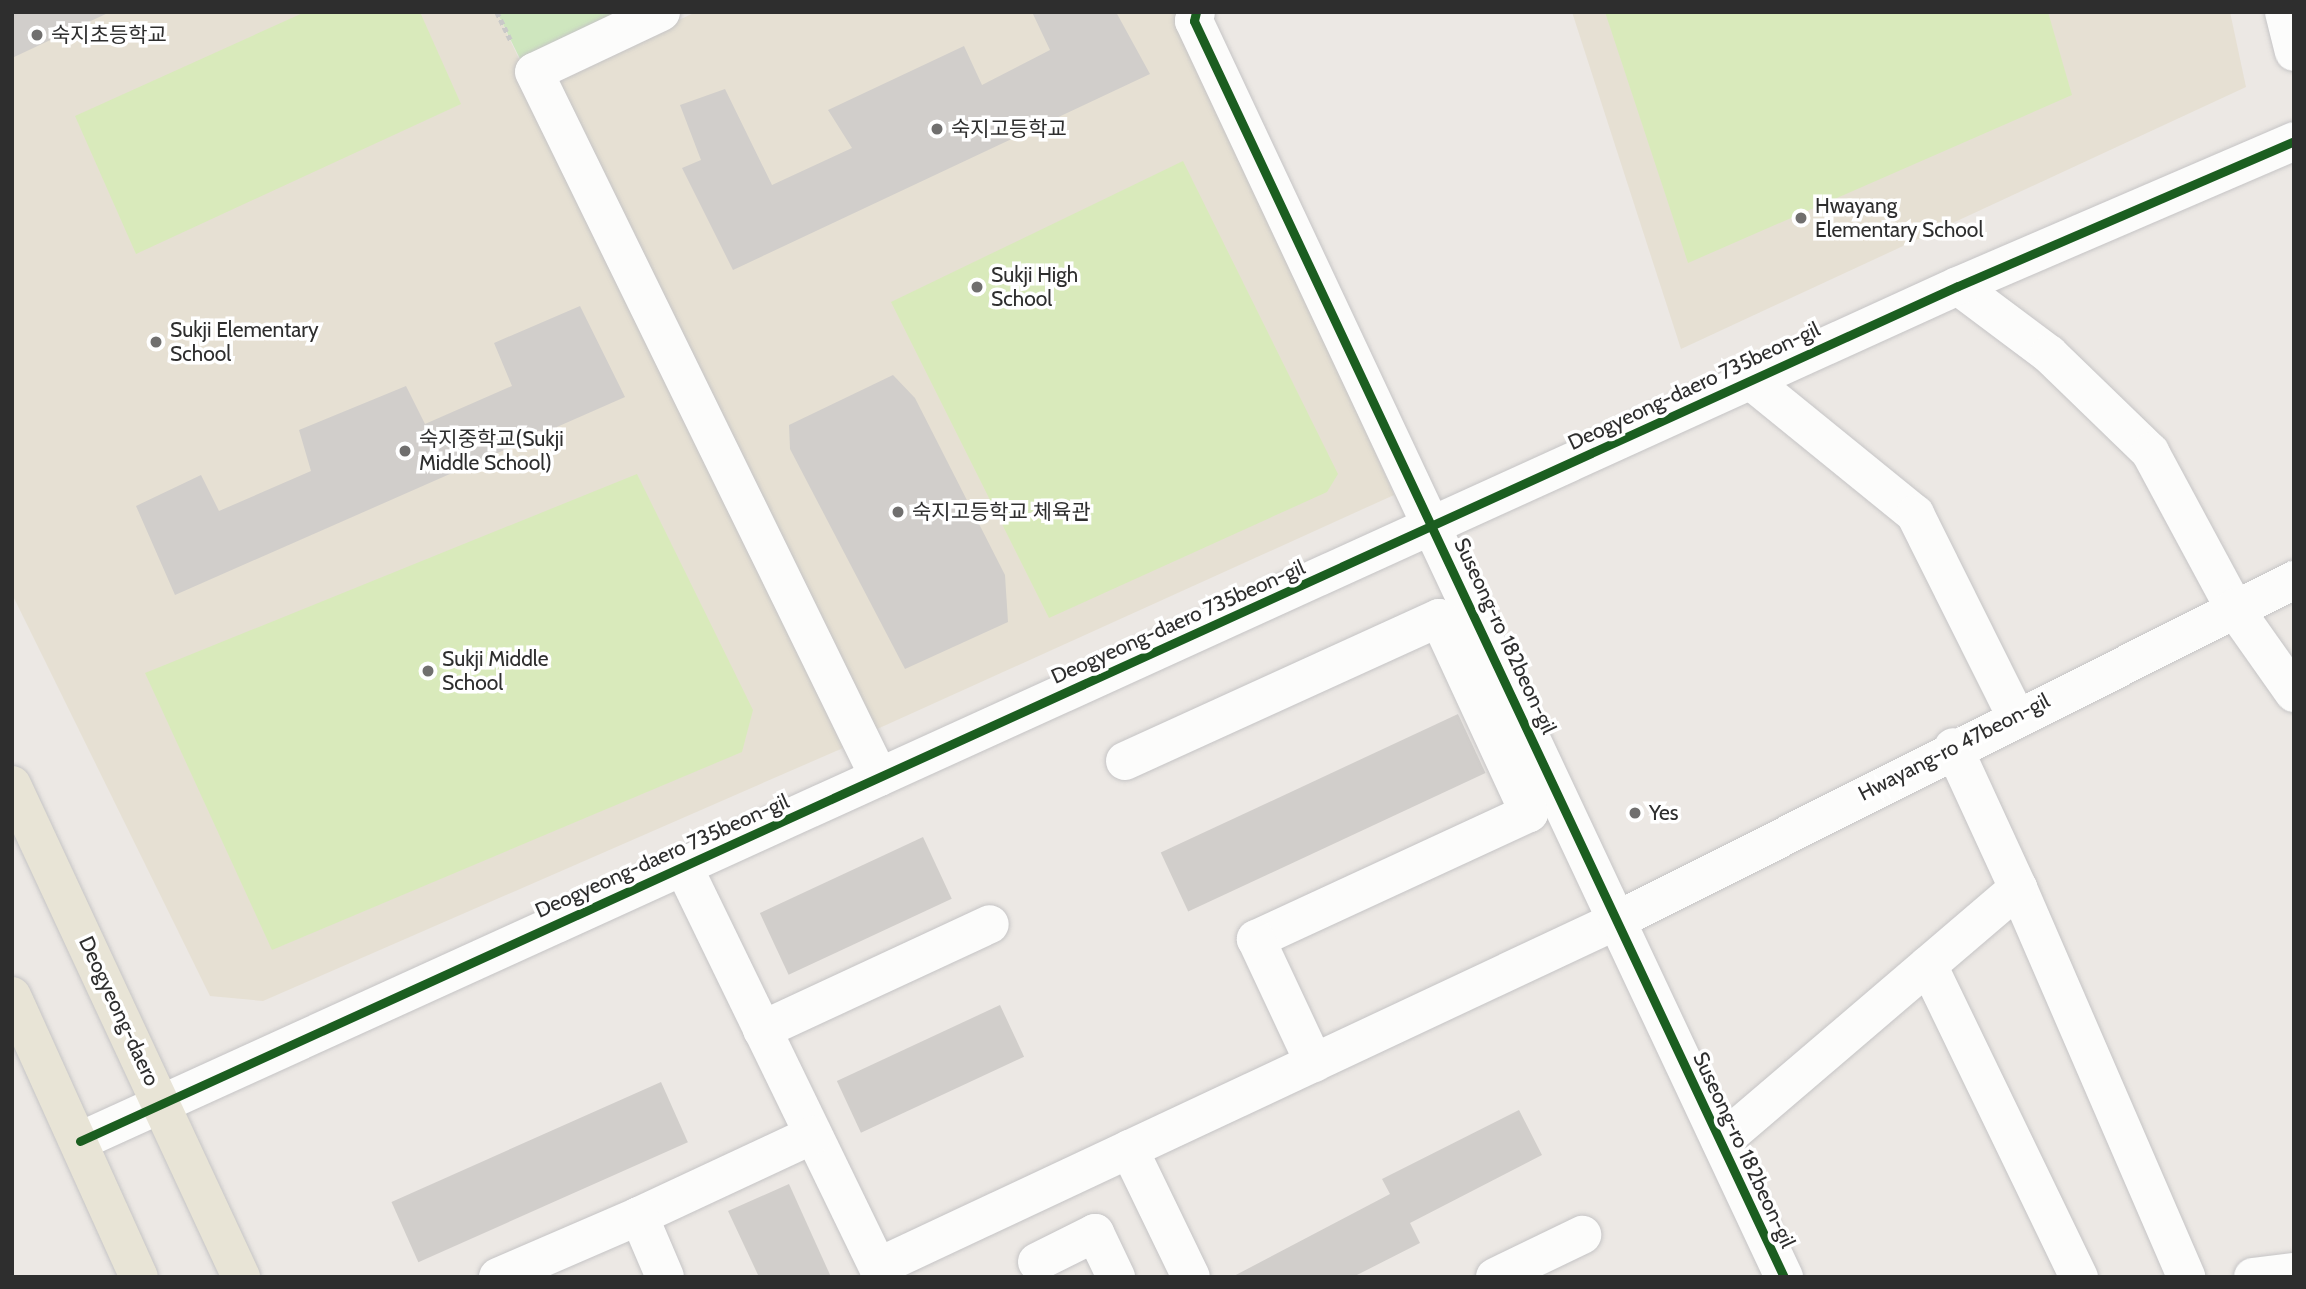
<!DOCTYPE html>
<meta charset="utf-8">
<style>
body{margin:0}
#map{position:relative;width:2306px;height:1289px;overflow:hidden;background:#ece8e4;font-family:Cabin,"Noto Sans KR",sans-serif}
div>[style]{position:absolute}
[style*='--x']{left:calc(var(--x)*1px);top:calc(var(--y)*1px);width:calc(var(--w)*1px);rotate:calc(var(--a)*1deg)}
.education>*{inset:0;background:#e6e0d3}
.green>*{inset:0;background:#cee6be}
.pitch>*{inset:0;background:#d9eabb}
.building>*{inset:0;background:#d1cecb;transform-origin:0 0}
.path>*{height:4.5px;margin-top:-2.25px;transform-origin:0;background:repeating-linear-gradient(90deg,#c9c9c8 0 5px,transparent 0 8.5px)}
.roads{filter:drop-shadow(0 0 2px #c5c4c5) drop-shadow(0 0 2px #c5c4c5)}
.minor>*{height:38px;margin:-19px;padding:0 19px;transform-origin:19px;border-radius:19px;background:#fcfcfb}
.major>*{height:38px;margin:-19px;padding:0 19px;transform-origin:19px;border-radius:19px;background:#e8e4d6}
.cycleway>*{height:9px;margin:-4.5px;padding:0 4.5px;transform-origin:4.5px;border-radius:4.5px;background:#1b5e20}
.dots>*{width:19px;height:19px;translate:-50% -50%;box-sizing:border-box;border:4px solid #fff;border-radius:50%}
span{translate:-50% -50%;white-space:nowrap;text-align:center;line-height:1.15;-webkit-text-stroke:7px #fff;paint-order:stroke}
.poi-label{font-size:21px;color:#2e2e2e}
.left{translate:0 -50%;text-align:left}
.street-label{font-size:21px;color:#2e2e2e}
.frame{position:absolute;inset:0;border:14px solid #2e2e2e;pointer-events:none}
</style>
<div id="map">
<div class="education">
<i style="clip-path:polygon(12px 12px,497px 12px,843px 748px,263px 1001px,210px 996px,12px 594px)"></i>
<i style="clip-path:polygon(696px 12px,1179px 12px,1394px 495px,875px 730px,553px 79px)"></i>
<i style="clip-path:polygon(1572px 12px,2230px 12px,2246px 87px,1681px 349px)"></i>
</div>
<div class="green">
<i style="clip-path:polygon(497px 12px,619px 12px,521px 61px)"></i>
</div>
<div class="pitch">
<i style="clip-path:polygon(305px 12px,420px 12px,461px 104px,136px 254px,75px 116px)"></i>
<i style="clip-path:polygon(1605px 12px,2048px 12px,2072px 95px,1688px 263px)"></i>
<i style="clip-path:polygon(1183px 161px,1338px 474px,1327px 492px,1049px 618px,891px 302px)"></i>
<i style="clip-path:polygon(637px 474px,753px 710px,742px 752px,272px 950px,145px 673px)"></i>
</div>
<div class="building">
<i style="clip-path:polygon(12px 12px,110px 12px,12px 58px)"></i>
<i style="clip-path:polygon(1032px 12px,1116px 12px,1150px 74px,733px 270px,682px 168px,701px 160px,680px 105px,725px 89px,772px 185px,852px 148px,828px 110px,964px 46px,982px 85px,1050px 50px)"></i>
<i style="clip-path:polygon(580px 306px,625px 397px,175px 595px,136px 506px,201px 475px,219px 511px,311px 471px,299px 430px,406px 386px,425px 424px,512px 386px,494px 343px)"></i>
<i style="clip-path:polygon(893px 375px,915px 398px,1005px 575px,1008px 622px,905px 669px,790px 449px,789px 425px)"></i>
<i style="left:1458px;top:714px;width:65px;height:328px;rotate:65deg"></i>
<i style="left:923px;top:837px;width:68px;height:180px;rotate:65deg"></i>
<i style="left:1000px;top:1005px;width:57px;height:180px;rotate:65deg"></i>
<i style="left:661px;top:1082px;width:66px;height:295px;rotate:66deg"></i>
<i style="clip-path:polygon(1519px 1110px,1542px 1155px,1410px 1223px,1420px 1243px,1353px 1277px,1232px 1277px,1390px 1194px,1382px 1179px)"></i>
<i style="clip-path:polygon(789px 1184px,831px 1277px,759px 1277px,728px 1211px)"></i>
</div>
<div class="path">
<i style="--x:497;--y:12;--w:32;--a:64"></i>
</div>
<div class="roads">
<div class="minor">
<i style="--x:661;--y:12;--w:140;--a:154.7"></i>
<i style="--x:534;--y:72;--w:785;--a:63.92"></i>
<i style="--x:1196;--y:12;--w:9;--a:103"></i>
<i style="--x:1194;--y:21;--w:1388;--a:64.84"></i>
<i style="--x:2284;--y:12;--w:41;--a:76"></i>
<i style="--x:1958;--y:286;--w:114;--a:36.8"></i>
<i style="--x:2049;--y:354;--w:141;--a:44.1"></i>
<i style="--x:2150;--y:452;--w:177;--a:61.7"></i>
<i style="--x:2234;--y:608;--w:104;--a:54.8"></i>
<i style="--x:1750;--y:380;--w:213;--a:39.1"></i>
<i style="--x:1915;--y:514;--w:225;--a:63.5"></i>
<i style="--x:1125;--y:761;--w:345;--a:-24.5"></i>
<i style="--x:1439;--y:618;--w:215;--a:65.2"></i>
<i style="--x:1529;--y:813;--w:301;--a:155.2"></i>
<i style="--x:1256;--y:939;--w:137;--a:64.9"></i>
<i style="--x:683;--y:866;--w:446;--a:64.1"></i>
<i style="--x:878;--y:1267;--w:817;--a:-25.12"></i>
<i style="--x:1618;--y:920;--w:757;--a:-26.7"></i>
<i style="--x:2018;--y:888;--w:424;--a:66.6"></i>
<i style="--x:1928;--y:965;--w:347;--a:64.2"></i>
<i style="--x:762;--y:1030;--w:251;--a:-24.9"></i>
<i style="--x:80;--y:1141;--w:2063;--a:-24.48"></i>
<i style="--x:1958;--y:286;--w:366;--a:-23.3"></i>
<i style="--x:1721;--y:1142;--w:391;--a:-40.5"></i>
<i style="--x:2018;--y:888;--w:155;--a:-114.7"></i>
<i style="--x:1129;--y:1149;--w:142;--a:64.2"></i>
<i style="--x:639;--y:1216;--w:192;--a:-25"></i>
<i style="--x:1037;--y:1262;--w:65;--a:-26.6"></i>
<i style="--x:1095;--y:1233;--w:49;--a:64.5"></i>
<i style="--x:498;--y:1277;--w:154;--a:-23.4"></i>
<i style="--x:639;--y:1216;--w:66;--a:66.9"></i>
<i style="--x:1495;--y:1277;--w:97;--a:-25.8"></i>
<i style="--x:2253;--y:1277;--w:41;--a:-7"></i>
</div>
<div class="major">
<i style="--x:12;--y:785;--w:543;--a:65.04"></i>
<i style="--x:12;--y:996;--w:308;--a:65.7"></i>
</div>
</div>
<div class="cycleway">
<i style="--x:1196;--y:12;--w:9;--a:103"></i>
<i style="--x:1194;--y:21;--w:1388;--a:64.84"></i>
<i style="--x:80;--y:1141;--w:2063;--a:-24.48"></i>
<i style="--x:1958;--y:286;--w:366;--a:-23.3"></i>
</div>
<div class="dots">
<i style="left:37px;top:35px;background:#706f6e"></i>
<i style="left:937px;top:129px;background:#706f6e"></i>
<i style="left:1801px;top:218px;background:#706f6e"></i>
<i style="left:977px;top:287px;background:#706f6e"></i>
<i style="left:156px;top:342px;background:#706f6e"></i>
<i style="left:405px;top:451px;background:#706f6e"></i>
<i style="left:898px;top:512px;background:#706f6e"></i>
<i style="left:428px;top:671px;background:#706f6e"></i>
<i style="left:1635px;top:813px;background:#706f6e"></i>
</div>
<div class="poi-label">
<span class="left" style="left:51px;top:35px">숙지초등학교</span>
<span class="left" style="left:951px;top:129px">숙지고등학교</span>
<span class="left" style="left:1815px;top:218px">Hwayang<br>Elementary School</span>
<span class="left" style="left:991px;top:287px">Sukji High<br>School</span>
<span class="left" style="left:170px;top:342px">Sukji Elementary<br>School</span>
<span class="left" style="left:419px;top:451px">숙지중학교(Sukji<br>Middle School)</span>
<span class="left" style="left:912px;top:512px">숙지고등학교 체육관</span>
<span class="left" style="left:442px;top:671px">Sukji Middle<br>School</span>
<span class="left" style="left:1649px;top:813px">Yes</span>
</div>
<div class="street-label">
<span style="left:1694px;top:386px;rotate:-25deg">Deogyeong-daero 735beon-gil</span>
<span style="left:1178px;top:622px;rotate:-24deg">Deogyeong-daero 735beon-gil</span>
<span style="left:1505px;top:636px;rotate:65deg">Suseong-ro 182beon-gil</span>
<span style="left:1954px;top:747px;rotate:-27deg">Hwayang-ro 47beon-gil</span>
<span style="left:662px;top:856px;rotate:-24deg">Deogyeong-daero 735beon-gil</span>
<span style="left:119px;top:1011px;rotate:65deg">Deogyeong-daero</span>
<span style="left:1744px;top:1150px;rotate:65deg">Suseong-ro 182beon-gil</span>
</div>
<div class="frame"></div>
</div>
